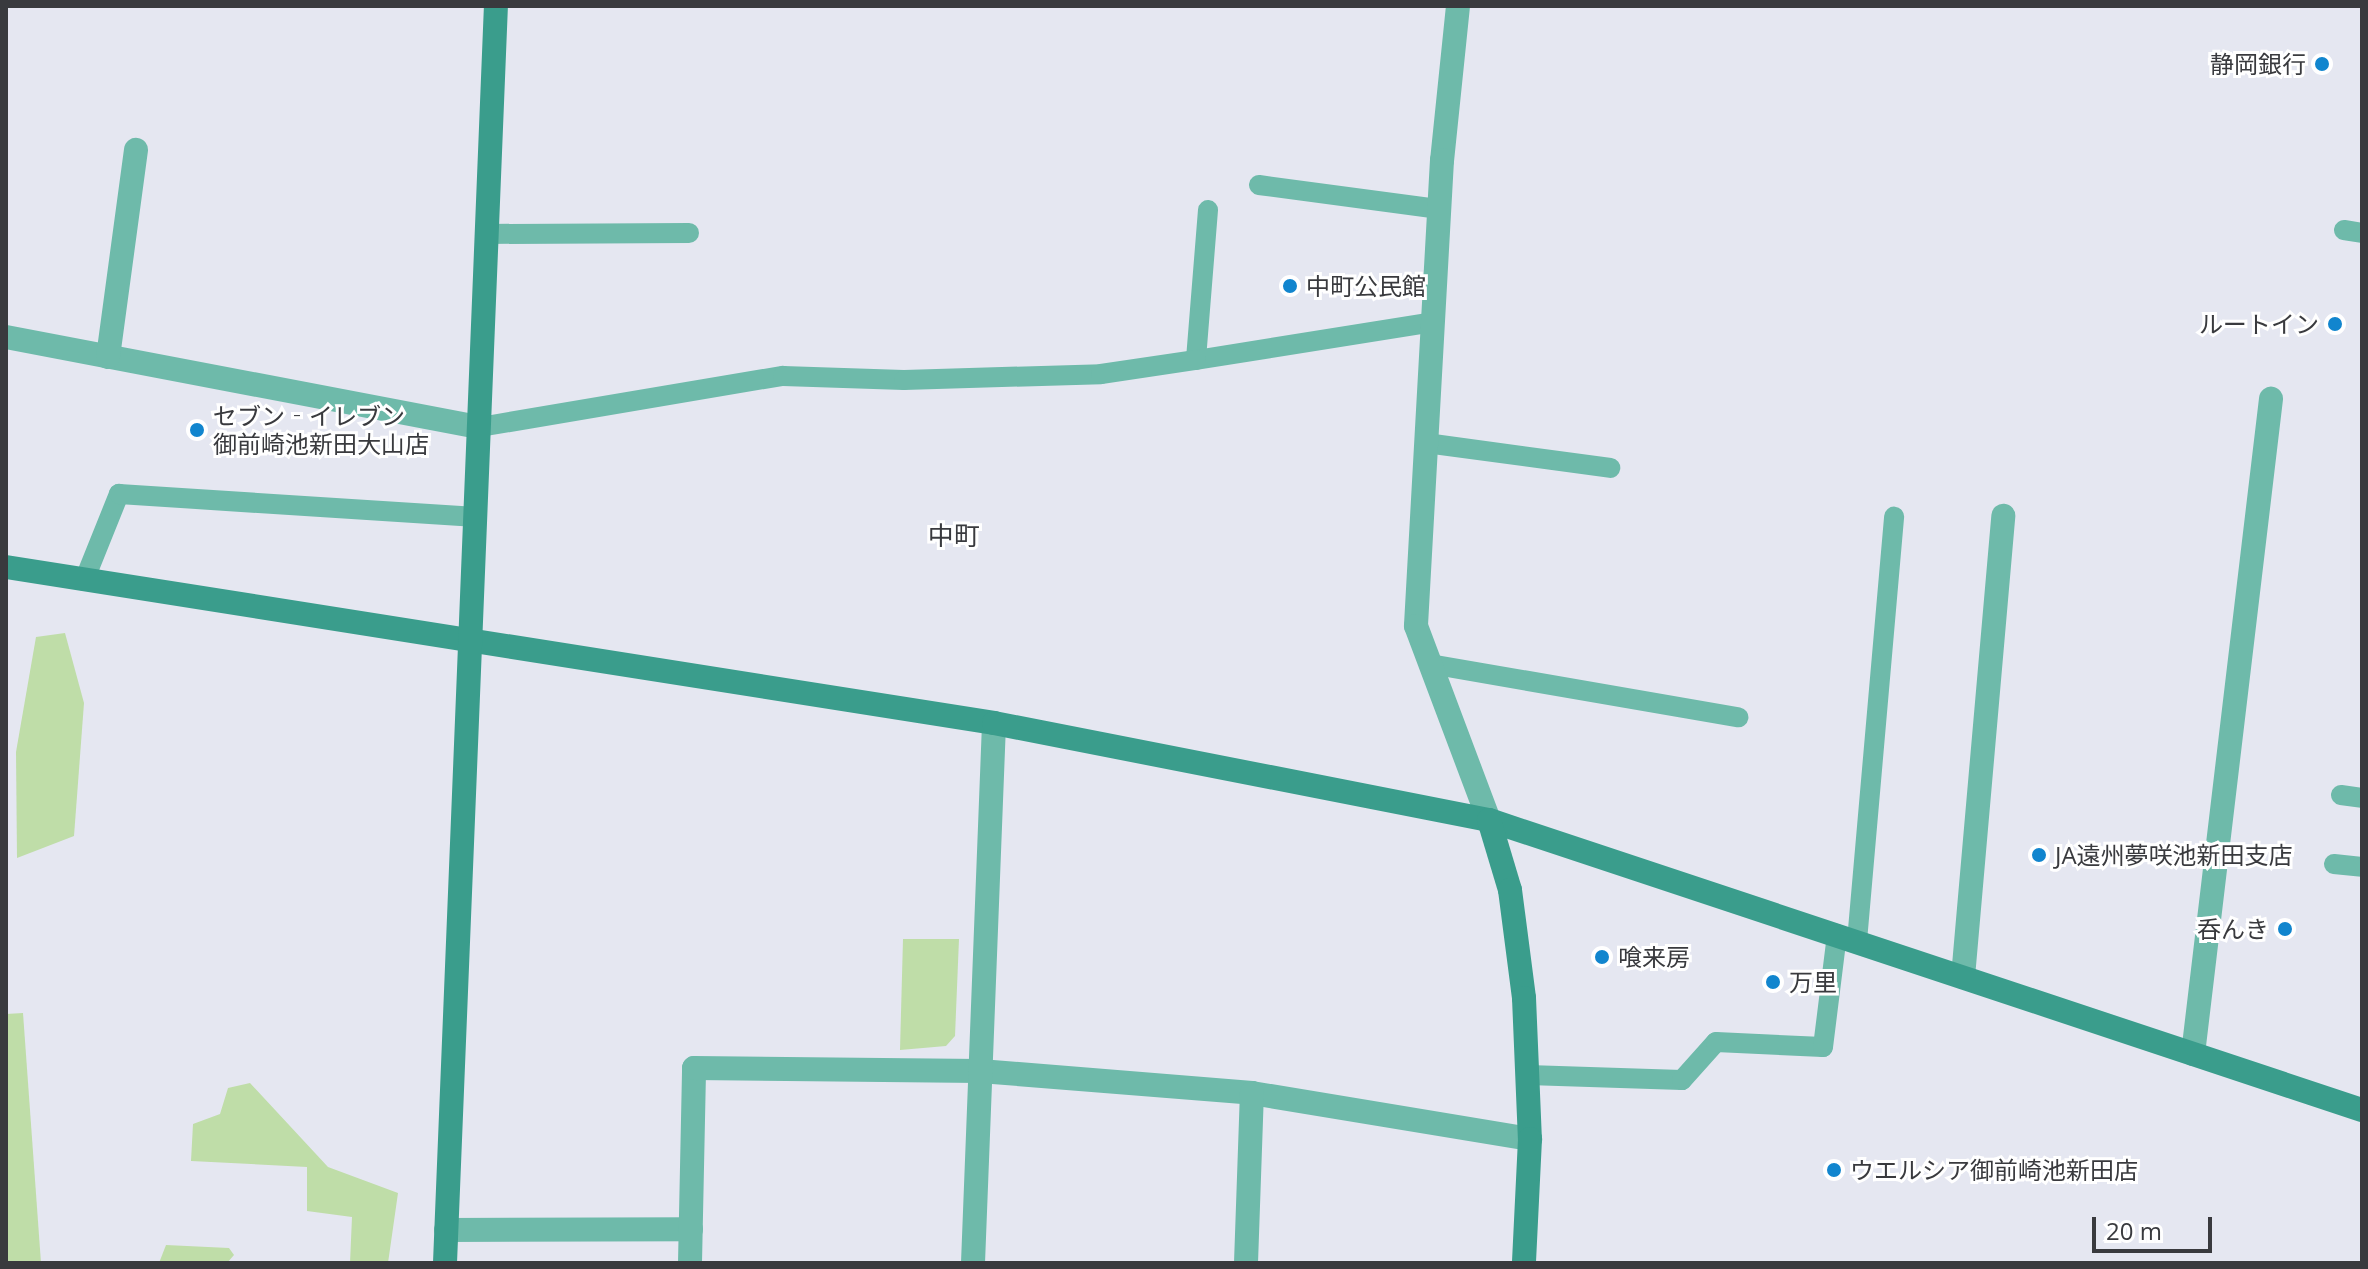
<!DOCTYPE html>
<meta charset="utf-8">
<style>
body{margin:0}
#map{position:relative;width:2368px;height:1269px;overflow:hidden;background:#e5e7f1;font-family:"Open Sans","Noto Sans JP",sans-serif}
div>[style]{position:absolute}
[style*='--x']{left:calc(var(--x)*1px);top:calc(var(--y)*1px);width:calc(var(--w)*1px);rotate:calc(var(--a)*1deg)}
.green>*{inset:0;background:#bfdda8}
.lane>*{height:20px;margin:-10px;padding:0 10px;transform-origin:10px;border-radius:10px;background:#6ebaaa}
.street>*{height:24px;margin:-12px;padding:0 12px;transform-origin:12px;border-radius:12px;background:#6ebaaa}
.secondary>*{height:24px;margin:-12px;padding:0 12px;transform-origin:12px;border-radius:12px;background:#3a9d8c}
.dots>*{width:22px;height:22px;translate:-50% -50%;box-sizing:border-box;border:4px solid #fff;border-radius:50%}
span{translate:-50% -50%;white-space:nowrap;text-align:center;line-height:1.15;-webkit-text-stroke:6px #fff;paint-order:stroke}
.poi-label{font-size:24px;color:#393a3e}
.right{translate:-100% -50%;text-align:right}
.left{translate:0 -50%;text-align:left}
.neighbourhood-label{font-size:26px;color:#393a3e}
.frame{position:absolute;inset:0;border:8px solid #393a3e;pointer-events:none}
.scale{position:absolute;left:2092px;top:1217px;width:120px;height:36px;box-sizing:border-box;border:4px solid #393a3e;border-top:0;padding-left:10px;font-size:24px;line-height:28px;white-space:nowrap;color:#393a3e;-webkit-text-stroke:6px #fff;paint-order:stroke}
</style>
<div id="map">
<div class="green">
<i style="clip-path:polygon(65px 633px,84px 703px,74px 836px,17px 858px,16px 752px,36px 637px)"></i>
<i style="clip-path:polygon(903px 939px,959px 939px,955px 1036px,946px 1046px,900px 1050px)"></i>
<i style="clip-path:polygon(23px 1013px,41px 1263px,6px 1263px,6px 1014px)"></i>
<i style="clip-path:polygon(250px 1083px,328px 1167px,398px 1193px,388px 1263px,350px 1263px,352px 1217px,307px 1211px,307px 1167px,191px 1161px,193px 1124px,220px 1114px,228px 1088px)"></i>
<i style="clip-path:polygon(166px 1245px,229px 1248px,234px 1255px,227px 1263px,159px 1263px)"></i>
</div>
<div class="lane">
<i style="--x:1259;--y:185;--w:182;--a:7.6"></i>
<i style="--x:1208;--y:210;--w:150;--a:94.6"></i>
<i style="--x:1196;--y:360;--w:240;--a:-9.1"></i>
<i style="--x:2344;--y:230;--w:18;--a:9"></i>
<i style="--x:485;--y:234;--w:204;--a:-0.3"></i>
<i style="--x:480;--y:427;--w:307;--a:-9.6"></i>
<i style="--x:783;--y:376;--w:121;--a:1.9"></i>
<i style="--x:904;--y:380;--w:197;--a:-1.7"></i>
<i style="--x:1101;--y:374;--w:96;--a:-8.4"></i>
<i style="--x:1426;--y:443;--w:186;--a:7.7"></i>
<i style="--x:84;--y:581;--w:94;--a:-68.1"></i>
<i style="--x:119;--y:494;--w:358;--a:3.7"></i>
<i style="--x:1430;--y:664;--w:313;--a:9.8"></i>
<i style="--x:2341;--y:795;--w:21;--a:8"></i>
<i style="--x:2334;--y:864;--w:28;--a:6"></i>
<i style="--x:1857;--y:941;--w:426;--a:-85"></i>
<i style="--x:1528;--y:1075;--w:154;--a:1.9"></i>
<i style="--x:1682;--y:1080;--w:51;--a:-48.2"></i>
<i style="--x:1716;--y:1042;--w:107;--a:2.7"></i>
<i style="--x:1823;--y:1047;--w:114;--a:-82.9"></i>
</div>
<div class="street">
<i style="--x:1458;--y:6;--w:155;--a:95.9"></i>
<i style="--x:1442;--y:160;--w:467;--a:93.2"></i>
<i style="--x:1416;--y:626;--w:207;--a:69.4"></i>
<i style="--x:6;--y:337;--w:482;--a:10.8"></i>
<i style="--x:108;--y:357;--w:209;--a:-82.3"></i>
<i style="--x:1963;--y:977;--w:463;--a:-85"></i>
<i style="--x:2193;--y:1054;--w:660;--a:-83.21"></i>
<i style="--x:446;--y:1230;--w:245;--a:-0.2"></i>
<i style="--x:690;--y:1263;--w:195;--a:-88.8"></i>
<i style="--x:694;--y:1068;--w:286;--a:0.6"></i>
<i style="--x:980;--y:1071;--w:273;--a:4.6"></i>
<i style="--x:1252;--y:1093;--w:282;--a:9.4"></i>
<i style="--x:973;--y:1263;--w:540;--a:-87.77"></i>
<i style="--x:1246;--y:1263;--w:170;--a:-88"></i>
</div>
<div class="secondary">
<i style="--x:6;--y:567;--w:1000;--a:8.97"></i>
<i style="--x:994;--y:723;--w:504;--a:11.09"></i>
<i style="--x:1489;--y:820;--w:920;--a:18.38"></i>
<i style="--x:1489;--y:820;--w:73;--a:73.3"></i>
<i style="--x:1510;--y:890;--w:109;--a:82.6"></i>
<i style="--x:1524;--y:998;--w:141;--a:87.6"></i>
<i style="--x:1530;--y:1139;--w:124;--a:92.8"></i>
<i style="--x:445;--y:1263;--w:1258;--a:-87.68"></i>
</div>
<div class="dots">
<i style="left:2322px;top:64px;background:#1185ce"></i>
<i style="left:1290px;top:286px;background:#1185ce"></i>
<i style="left:2335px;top:324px;background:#1185ce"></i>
<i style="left:197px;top:430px;background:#1185ce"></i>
<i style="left:2039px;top:855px;background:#1185ce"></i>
<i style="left:2285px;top:929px;background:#1185ce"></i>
<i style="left:1602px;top:957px;background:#1185ce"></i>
<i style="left:1773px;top:982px;background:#1185ce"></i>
<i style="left:1834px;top:1170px;background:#1185ce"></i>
</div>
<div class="poi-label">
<span class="right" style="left:2306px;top:64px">静岡銀行</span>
<span class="left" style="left:1306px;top:286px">中町公民館</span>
<span class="right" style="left:2319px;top:324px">ルートイン</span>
<span class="left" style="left:213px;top:430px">セブン‐イレブン<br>御前崎池新田大山店</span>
<span class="left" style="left:2055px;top:855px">JA遠州夢咲池新田支店</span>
<span class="right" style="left:2269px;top:929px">呑んき</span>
<span class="left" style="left:1618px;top:957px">喰来房</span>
<span class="left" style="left:1789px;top:982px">万里</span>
<span class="left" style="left:1850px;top:1170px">ウエルシア御前崎池新田店</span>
</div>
<div class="neighbourhood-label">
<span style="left:954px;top:536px">中町</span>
</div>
<div class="frame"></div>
<div class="scale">20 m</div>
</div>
